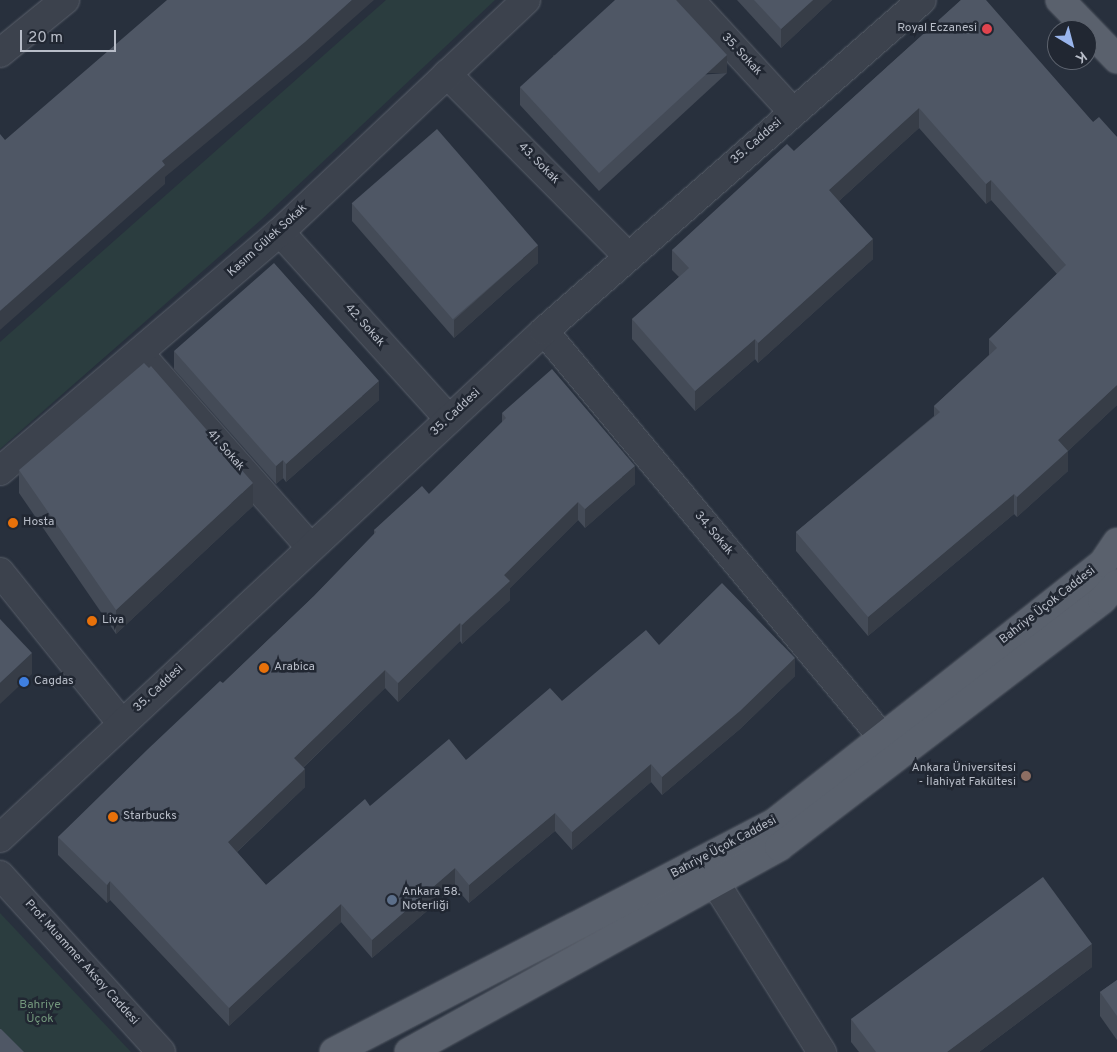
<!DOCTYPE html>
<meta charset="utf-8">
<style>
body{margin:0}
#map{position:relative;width:1117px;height:1052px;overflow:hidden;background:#28303d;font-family:Overpass,sans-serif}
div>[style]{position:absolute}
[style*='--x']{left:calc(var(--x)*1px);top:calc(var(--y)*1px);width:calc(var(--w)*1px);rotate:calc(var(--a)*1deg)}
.green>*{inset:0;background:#2b3d3f}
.roads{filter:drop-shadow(0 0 1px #5a606b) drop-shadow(0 0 1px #5a606b)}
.minor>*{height:28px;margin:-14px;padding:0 14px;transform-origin:14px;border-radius:14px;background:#3c424d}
.major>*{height:28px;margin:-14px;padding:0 14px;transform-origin:14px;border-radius:14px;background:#5a616d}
.wall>*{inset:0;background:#444b57}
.shaded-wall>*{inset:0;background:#373d47;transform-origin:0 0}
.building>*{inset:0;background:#4f5765;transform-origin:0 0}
.dots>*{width:14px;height:14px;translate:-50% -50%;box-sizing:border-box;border:2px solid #212732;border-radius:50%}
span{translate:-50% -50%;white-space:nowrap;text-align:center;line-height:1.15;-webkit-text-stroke:5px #212732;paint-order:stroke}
.poi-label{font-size:12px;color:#b8bdc8}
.right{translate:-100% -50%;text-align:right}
.left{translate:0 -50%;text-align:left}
.street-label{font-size:12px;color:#b8bdc8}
.park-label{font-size:12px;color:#72967c}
.north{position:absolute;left:1047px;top:20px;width:50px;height:50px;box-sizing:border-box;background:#212732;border:1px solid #5d636e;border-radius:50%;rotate:143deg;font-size:14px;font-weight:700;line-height:20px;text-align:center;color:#b8bdc8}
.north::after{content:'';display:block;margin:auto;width:18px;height:22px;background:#99b5ec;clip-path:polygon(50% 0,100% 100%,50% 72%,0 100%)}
.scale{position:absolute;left:20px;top:30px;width:96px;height:22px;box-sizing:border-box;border:2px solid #b8bdc8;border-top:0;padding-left:6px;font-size:15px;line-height:18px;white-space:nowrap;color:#b8bdc8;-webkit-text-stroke:4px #212732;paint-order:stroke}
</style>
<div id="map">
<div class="green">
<i style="clip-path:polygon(386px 0,495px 0,262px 219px,0 449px,0 342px)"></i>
<i style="clip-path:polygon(0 913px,131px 1052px,0 1052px)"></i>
</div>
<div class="roads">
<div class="minor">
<i style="--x:690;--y:0;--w:151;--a:47.4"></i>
<i style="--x:0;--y:53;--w:84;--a:-39.2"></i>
<i style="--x:447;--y:74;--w:257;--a:45.2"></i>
<i style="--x:280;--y:232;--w:252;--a:47.9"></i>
<i style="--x:544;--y:331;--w:528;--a:50.22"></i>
<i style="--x:140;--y:354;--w:257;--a:48.6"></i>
<i style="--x:0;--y:471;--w:368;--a:-40.5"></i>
<i style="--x:280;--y:232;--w:338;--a:-43.3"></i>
<i style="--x:0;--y:572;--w:195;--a:51.2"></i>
<i style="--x:0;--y:838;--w:744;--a:-42.98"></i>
<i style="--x:544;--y:331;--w:502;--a:-41.21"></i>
<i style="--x:0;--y:875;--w:239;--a:47.7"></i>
<i style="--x:716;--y:884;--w:199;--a:57.8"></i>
</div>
<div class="major">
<i style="--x:1060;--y:0;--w:82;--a:46"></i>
<i style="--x:334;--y:1052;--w:496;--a:-27.5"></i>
<i style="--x:774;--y:823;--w:419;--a:-38.3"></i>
<i style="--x:1103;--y:563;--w:25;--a:-56"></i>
<i style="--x:409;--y:1052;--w:423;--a:-29"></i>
<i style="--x:779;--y:847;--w:407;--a:-37.4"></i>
<i style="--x:1102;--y:600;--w:22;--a:-47"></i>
</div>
</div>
<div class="wall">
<i style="clip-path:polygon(737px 0,832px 0,781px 48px)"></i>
<i style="clip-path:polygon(961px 0,1093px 122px,1117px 137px,1117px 405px,1068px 451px,1068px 471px,1017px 517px,1014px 514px,868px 636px,796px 551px,796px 532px,934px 416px,934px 406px,989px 355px,989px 339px,1057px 274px,991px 200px,986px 204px,919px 128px,839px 201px,873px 259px,758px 363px,755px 359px,695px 411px,632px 339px,632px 319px,679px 277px,672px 270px,672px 250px,794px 151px)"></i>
<i style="clip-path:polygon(727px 73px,599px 191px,520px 105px,520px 87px)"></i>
<i style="clip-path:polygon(352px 203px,538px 263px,454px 338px,352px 221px)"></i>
<i style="clip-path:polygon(174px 351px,379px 400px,286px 482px,283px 478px,276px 484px,174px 369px)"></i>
<i style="clip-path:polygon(502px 413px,635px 484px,585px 528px,578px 520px,510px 588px,510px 600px,462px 644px,460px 641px,398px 702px,385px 688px,303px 768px,305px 787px,237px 852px,266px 885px,370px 806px,466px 760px,562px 701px,659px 645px,795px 676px,740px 729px,662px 795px,651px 782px,572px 850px,555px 831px,469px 903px,455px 887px,372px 958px,341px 922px,229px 1026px,110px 900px,107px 903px,58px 855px,58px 837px,223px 683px,314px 596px,374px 534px,374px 530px,429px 494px,502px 423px)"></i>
<i style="clip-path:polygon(19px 470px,253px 506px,116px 634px,19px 493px)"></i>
<i style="clip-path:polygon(1092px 967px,979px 1052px,859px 1052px,851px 1042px,851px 1019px)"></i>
<i style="clip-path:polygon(1117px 980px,1117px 1040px,1100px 1016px,1100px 992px)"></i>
</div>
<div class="shaded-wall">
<i style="clip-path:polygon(352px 0,374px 0,305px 61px,165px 177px,165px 184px,0 330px,0 311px,162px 161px)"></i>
<i style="clip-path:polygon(813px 0,832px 0,781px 48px,781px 29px)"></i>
<i style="left:727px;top:55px;width:18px;height:174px;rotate:90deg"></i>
<i style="clip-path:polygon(919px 108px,919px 128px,829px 210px,829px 190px)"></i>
<i style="clip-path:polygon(991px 180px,991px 200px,986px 204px,986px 184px)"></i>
<i style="clip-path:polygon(873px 239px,873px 259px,758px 363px,758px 343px)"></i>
<i style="clip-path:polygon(538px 245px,538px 263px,454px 338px,454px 320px)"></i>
<i style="clip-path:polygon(755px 339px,755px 359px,695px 411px,695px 391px)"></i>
<i style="clip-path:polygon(379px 381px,379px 400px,286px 482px,286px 464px)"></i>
<i style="clip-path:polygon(1117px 385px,1117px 405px,1068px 451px,1068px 471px,1017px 517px,1017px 497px,1058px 440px)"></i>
<i style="clip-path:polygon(283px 460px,283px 478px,276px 484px,276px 466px)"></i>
<i style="clip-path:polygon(635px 466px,635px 484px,585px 528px,585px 509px)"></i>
<i style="clip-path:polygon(253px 483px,253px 506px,116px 634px,116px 610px)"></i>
<i style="clip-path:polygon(1014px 494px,1014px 514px,868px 636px,868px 617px)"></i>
<i style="clip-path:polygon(578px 502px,578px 520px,510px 588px,510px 600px,462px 644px,462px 625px,504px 575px)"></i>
<i style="clip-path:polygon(460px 623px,460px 641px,398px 702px,398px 683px)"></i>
<i style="clip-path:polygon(32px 653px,32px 674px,0 704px,0 683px)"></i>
<i style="clip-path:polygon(795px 658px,795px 676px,740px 729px,662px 795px,662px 777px)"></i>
<i style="clip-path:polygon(385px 670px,385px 688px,294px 776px,294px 758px)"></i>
<i style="clip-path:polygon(651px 764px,651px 782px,572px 850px,572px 832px)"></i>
<i style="clip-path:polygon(305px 769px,305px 787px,228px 860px,228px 842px)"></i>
<i style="clip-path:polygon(555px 813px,555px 831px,469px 903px,469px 885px)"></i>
<i style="clip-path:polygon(455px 868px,455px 887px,372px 958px,372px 940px)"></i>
<i style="clip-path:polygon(110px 881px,110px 900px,107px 903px,107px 885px)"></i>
<i style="clip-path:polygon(341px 904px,341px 922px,229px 1026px,229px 1008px)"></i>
<i style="clip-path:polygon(1092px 944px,1092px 967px,979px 1052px,947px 1052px)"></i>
</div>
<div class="building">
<i style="clip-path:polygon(167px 0,352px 0,305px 42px,162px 161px,165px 165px,0 311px,0 134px,5px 140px)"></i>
<i style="clip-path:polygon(615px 0,676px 0,727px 55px,599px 173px,520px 87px)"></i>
<i style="clip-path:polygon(754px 0,813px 0,781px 29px)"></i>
<i style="clip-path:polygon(961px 0,986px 0,1093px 122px,1099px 117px,1117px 137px,1117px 385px,1058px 440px,1068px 451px,1017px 497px,1014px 494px,868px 617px,796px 532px,940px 412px,934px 406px,997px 348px,989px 339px,1066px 265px,991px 180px,986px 184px,919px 108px,829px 190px,873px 239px,758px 343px,755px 339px,695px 391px,632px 319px,689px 268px,672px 250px,787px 144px,794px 151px)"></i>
<i style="left:437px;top:129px;width:154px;height:113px;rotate:49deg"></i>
<i style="clip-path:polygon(274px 263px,379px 381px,286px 464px,283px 460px,276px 466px,174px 351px)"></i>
<i style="clip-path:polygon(144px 363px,149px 368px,151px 366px,253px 483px,116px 610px,19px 470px)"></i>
<i style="clip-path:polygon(552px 369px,635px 466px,585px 509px,578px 502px,504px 575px,510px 581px,462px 625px,460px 623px,398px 683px,385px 670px,294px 758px,305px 769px,228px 842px,266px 885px,365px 799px,370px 806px,449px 739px,466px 760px,550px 688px,562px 701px,646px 630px,659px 645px,722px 583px,795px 658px,740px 711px,662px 777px,651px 764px,572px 832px,555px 813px,469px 885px,455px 868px,372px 940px,341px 904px,229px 1008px,110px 881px,107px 885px,58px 837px,148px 749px,220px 681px,223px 683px,314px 596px,376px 532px,374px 530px,422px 486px,429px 494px,506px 418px,502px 413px)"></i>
<i style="clip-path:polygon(0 619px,32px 653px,0 683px)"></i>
<i style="clip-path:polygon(1043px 877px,1092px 944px,947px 1052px,876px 1052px,851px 1019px)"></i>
<i style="clip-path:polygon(1117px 980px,1117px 1016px,1100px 992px)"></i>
<i style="clip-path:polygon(0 1029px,1px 1029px,24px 1052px,0 1052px)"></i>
</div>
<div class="dots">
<i style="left:987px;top:29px;background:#e0444e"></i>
<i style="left:13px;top:523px;background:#e8710a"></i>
<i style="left:92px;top:621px;background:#e8710a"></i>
<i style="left:264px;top:668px;background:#e8710a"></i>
<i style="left:24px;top:682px;background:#3f7fe0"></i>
<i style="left:1026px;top:776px;background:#8d6e63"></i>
<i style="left:113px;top:817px;background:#e8710a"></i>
<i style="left:392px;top:900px;background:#5c6f8a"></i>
</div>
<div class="poi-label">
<span class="right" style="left:977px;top:29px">Royal Eczanesi</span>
<span class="left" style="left:23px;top:523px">Hosta</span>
<span class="left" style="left:102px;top:621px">Liva</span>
<span class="left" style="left:274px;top:668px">Arabica</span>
<span class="left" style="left:34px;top:682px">Cagdas</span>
<span class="right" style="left:1016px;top:776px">Ankara Üniversitesi<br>- İlahiyat Fakültesi</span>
<span class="left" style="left:123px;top:817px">Starbucks</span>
<span class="left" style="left:402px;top:900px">Ankara 58.<br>Noterliği</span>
</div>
<div class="street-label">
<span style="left:741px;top:55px;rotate:47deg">35. Sokak</span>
<span style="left:757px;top:142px;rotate:-41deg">35. Caddesi</span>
<span style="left:538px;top:164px;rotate:45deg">43. Sokak</span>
<span style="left:268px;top:241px;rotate:-42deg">Kasım Gülek Sokak</span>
<span style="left:364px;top:326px;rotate:48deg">42. Sokak</span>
<span style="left:456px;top:413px;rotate:-43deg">35. Caddesi</span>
<span style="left:225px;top:451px;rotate:49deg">41. Sokak</span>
<span style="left:713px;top:534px;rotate:50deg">34. Sokak</span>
<span style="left:1048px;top:606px;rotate:-38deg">Bahriye Üçok Caddesi</span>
<span style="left:159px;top:689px;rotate:-43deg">35. Caddesi</span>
<span style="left:724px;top:848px;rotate:-28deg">Bahriye Üçok Caddesi</span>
<span style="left:81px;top:963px;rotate:48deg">Prof. Muammer Aksoy Caddesi</span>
</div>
<div class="park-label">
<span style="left:40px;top:1013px">Bahriye<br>Üçok</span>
</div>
<div class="north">K</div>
<div class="scale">20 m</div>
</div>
